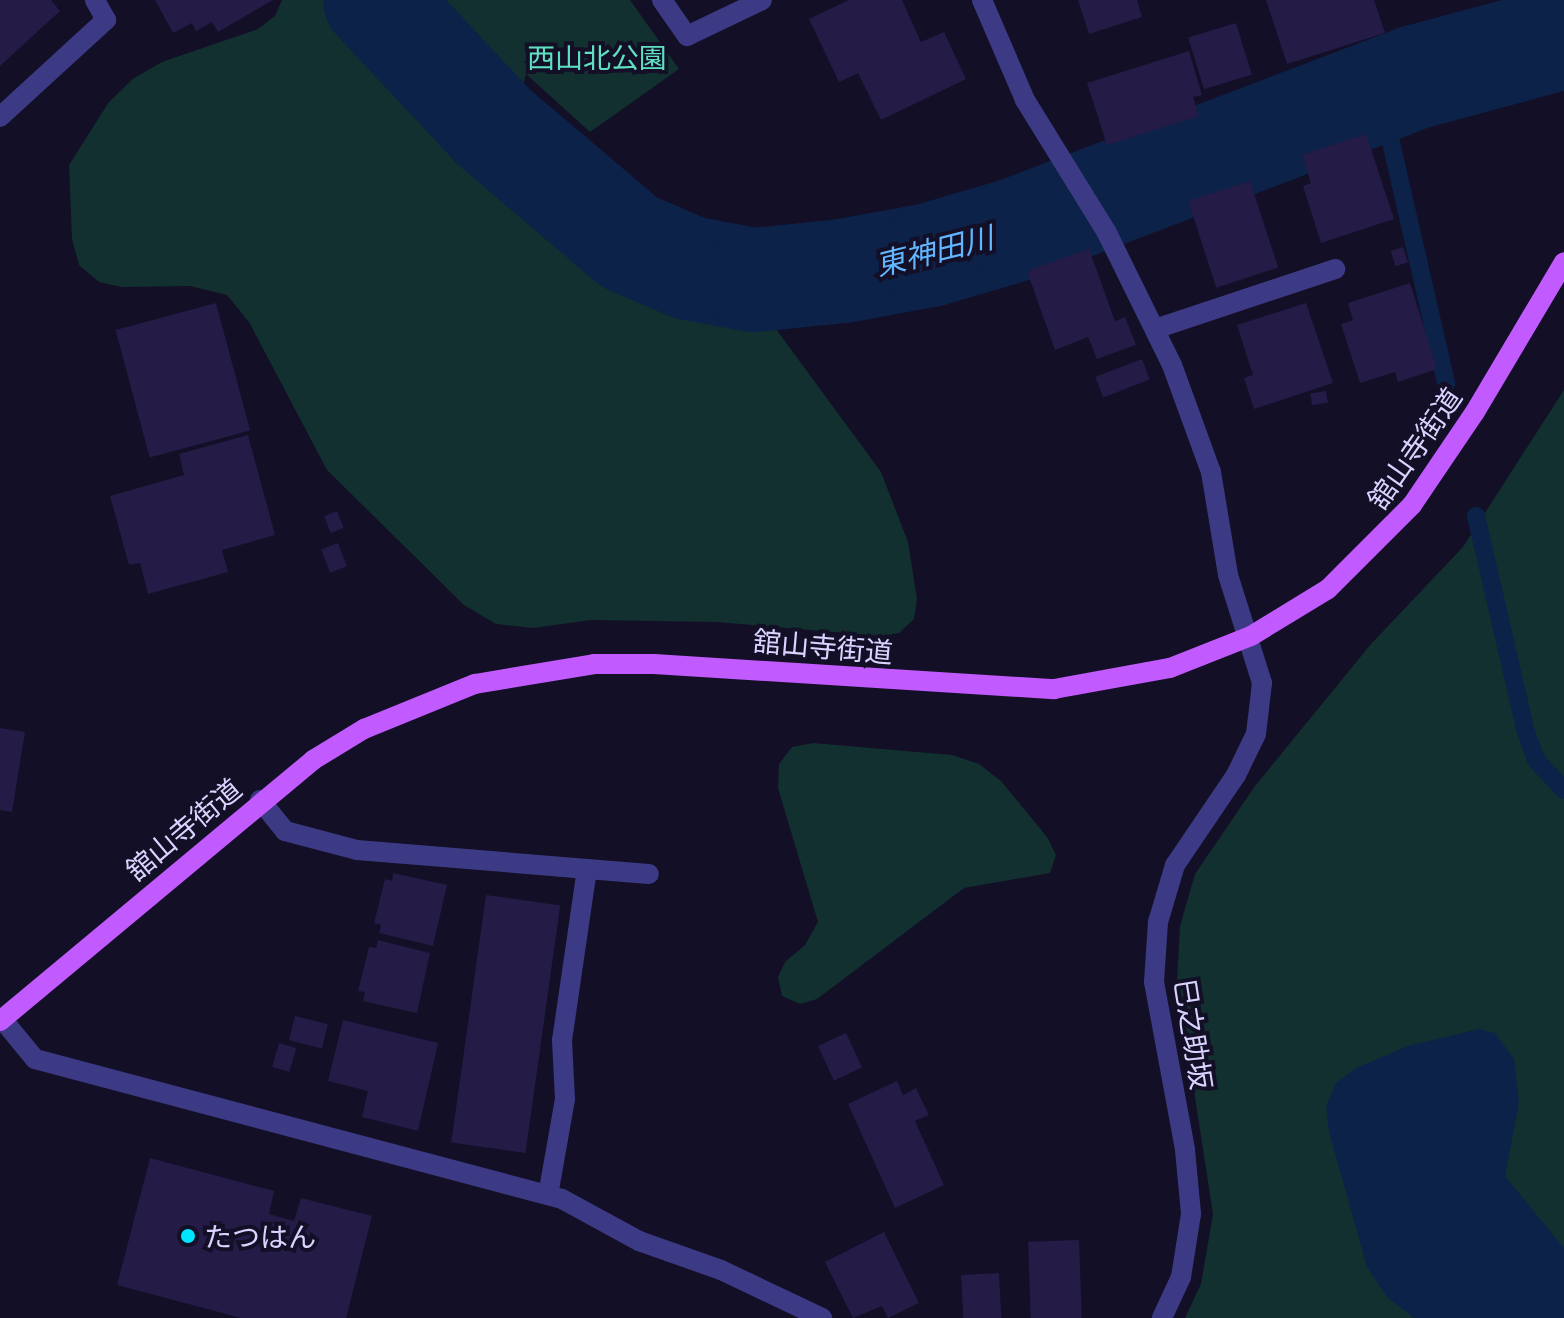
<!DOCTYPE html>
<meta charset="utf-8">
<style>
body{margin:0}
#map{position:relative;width:1564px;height:1318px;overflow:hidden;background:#130f26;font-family:Barlow,"Noto Sans JP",sans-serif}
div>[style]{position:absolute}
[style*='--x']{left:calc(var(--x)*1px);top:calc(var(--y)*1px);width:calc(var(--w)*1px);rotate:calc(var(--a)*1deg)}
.green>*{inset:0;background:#12302f}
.water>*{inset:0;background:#0c2248}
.stream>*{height:18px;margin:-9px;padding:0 9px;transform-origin:9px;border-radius:9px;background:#0c2248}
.river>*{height:104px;margin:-52px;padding:0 52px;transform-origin:52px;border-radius:52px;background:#0c2248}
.building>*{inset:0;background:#241b47;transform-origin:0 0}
.service>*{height:20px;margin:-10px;padding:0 10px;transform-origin:10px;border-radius:10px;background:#3d3a85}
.minor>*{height:20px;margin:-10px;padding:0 10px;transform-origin:10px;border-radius:10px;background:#3d3a85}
.primary>*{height:20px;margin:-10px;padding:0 10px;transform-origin:10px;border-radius:10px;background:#c25bff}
.dots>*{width:22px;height:22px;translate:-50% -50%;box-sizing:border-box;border:4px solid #130f26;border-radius:50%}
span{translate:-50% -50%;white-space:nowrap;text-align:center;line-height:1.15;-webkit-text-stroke:8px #130f26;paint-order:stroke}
.park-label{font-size:28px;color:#5fe0c0}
.street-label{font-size:28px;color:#d9d4ff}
.poi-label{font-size:28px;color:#d9d4ff}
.left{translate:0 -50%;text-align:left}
.water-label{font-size:30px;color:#62b6ff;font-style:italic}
</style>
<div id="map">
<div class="green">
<i style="clip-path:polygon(282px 0,630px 0,679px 69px,590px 132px,526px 74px,506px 160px,508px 181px,529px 212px,544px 223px,656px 198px,679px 207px,698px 223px,881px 472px,908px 542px,917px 599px,914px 619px,899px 633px,880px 636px,717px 622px,591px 620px,533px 628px,496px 624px,464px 605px,327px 470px,249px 322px,227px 295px,190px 286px,122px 287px,99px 282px,79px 265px,72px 239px,69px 165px,109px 102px,134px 78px,162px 62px,258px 29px,275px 16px)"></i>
<i style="clip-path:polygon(1564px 390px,1564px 1318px,1185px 1318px,1201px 1284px,1213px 1214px,1177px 981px,1180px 926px,1195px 874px,1255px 786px,1371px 644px,1463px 547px)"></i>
<i style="clip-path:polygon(813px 743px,952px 755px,979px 764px,1001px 781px,1047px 837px,1056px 855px,1050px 873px,964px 888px,817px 999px,800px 1004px,782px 996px,778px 977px,785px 962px,805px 945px,818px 922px,778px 788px,779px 764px,792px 747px)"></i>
</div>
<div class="water">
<i style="clip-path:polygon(1479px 1029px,1495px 1033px,1514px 1059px,1519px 1103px,1505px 1176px,1564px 1248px,1564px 1318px,1414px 1318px,1387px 1297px,1367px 1267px,1329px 1132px,1326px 1107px,1336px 1083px,1356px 1068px,1408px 1046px)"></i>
</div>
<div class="stream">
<i style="--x:1379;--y:90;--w:301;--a:77.1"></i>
<i style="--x:1476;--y:516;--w:222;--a:77"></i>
<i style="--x:1526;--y:732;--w:30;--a:70"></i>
<i style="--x:1536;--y:760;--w:41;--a:47"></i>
</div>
<div class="river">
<i style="--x:375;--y:0;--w:174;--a:46.9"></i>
<i style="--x:494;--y:127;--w:177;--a:40.4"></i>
<i style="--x:629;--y:242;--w:65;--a:23.4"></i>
<i style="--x:689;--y:268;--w:66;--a:10.5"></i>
<i style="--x:754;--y:280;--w:89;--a:-5.8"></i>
<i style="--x:843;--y:271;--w:88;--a:-10.4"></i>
<i style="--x:930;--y:255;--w:89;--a:-16.4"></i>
<i style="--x:1015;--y:230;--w:429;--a:-20.9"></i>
<i style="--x:1416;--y:77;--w:153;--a:-15.1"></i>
</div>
<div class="building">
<i style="clip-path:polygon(0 0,51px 0,60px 11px,0 66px)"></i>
<i style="clip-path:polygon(155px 0,273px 0,218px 32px,212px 22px,196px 31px,192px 23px,173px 33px)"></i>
<i style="clip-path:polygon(849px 0,902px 0,921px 42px,944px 32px,966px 79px,881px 120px,858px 73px,839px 82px,809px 19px)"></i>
<i style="clip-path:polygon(1078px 0,1137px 0,1142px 17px,1089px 34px)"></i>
<i style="clip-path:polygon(1266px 0,1374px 0,1385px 33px,1287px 64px)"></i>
<i style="left:1236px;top:23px;width:54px;height:50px;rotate:73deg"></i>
<i style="clip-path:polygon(1189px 51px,1202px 95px,1193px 97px,1199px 116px,1107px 145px,1087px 83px)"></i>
<i style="clip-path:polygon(1366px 134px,1394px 219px,1321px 243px,1303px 186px,1311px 183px,1302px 155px)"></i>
<i style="left:1250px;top:181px;width:91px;height:65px;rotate:72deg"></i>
<i style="left:1403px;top:247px;width:16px;height:13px;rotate:72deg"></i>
<i style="clip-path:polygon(1089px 249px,1115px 321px,1125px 317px,1136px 345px,1097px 359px,1088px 337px,1055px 350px,1027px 271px)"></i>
<i style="clip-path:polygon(1410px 283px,1437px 369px,1398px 382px,1395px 372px,1360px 383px,1341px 324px,1353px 320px,1348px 303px)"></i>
<i style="left:216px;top:303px;width:132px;height:104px;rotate:75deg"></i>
<i style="clip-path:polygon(1306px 303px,1333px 383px,1254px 409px,1244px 378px,1253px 375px,1237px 325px)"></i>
<i style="left:1142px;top:359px;width:22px;height:50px;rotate:69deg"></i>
<i style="left:1326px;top:391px;width:12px;height:16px;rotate:81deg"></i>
<i style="clip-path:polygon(248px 435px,275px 535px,222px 550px,228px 572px,148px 594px,140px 563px,129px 565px,110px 496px,184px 475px,179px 454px)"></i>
<i style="left:337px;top:511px;width:18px;height:14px;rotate:68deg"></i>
<i style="left:338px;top:543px;width:25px;height:18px;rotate:69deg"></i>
<i style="clip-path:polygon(0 728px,25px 732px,12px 812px,0 810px)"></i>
<i style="clip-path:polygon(393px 873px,447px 885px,433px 946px,379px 933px,381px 925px,374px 923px,385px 879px,392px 881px)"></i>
<i style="left:486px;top:895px;width:75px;height:250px;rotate:8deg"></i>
<i style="clip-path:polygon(378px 940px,430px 953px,417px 1013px,363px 1001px,365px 992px,358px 991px,369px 947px,376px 948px)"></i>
<i style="left:295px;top:1016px;width:34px;height:25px;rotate:14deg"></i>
<i style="clip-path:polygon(343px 1020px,438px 1043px,418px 1131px,362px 1117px,368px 1091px,328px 1081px)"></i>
<i style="left:846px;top:1033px;width:38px;height:31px;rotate:65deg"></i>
<i style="left:279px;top:1043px;width:18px;height:25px;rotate:16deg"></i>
<i style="clip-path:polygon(897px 1081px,903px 1095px,916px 1088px,929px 1115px,915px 1121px,944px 1185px,895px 1208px,848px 1104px)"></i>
<i style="clip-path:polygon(150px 1158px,274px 1191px,269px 1214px,294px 1221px,301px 1198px,372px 1216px,346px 1318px,241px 1318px,117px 1285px)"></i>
<i style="clip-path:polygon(884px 1232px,919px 1303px,888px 1318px,882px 1306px,853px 1318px,825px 1262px)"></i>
<i style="left:1079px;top:1240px;width:78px;height:51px;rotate:88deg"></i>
<i style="left:999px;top:1273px;width:45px;height:38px;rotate:87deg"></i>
</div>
<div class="service">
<i style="--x:587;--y:869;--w:62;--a:4.6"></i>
</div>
<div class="minor">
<i style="--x:662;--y:0;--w:44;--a:55.2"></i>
<i style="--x:687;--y:36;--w:83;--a:-25.6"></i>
<i style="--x:982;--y:0;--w:109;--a:66.7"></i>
<i style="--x:1025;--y:100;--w:156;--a:58.3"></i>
<i style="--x:1107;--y:233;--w:147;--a:63.8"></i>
<i style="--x:1172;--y:365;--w:114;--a:70"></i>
<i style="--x:1211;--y:472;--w:104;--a:80.6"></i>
<i style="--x:1228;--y:575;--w:113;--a:72.5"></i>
<i style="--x:1262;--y:683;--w:51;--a:96.7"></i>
<i style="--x:1256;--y:734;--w:46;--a:116"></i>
<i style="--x:1236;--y:775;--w:109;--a:124.1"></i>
<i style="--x:1175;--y:865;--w:59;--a:106.6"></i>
<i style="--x:1158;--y:922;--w:60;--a:93.8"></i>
<i style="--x:1154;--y:982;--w:171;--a:79.5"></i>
<i style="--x:1185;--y:1150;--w:64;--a:84.6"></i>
<i style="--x:1191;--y:1214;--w:64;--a:99"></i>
<i style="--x:1181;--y:1277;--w:45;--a:114.9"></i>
<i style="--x:0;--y:117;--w:144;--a:-42.5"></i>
<i style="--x:106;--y:20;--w:23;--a:-119"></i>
<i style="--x:1155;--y:329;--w:190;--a:-18.4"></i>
<i style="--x:260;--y:800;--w:40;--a:51"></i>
<i style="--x:285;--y:831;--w:74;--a:14.8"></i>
<i style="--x:357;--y:850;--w:231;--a:4.7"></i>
<i style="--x:587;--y:869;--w:173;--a:98.3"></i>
<i style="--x:562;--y:1040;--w:59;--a:87.1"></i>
<i style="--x:565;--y:1099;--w:97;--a:100"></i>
<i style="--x:2;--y:1019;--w:52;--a:50.5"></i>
<i style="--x:35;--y:1059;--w:545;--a:14.88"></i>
<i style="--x:562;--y:1199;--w:88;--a:28.6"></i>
<i style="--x:639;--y:1241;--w:87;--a:19.5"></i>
<i style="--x:721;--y:1270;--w:112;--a:25.4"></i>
</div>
<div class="primary">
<i style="--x:0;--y:1021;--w:408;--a:-39.8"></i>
<i style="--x:313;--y:760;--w:60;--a:-31.3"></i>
<i style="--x:364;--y:729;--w:120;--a:-22.1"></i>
<i style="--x:475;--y:684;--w:121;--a:-9.5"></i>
<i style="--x:594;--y:664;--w:60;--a:0"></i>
<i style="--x:654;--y:664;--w:401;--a:3.6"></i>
<i style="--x:1054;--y:689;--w:118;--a:-10.3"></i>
<i style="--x:1170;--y:668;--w:87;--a:-21.6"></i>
<i style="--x:1251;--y:636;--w:90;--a:-31.4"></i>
<i style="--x:1328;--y:589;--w:119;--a:-45"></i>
<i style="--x:1412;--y:505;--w:112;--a:-55.9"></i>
<i style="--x:1475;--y:412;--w:174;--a:-59.3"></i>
</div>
<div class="dots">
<i style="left:188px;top:1236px;background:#00e5ff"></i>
</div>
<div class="park-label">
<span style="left:597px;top:57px">西山北公園</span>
</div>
<div class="street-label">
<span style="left:1414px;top:448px;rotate:-55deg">舘山寺街道</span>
<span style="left:823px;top:646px;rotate:5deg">舘山寺街道</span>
<span style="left:183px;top:829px;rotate:-40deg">舘山寺街道</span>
<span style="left:1194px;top:1034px;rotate:81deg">巳之助坂</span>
</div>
<div class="poi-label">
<span class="left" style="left:204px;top:1236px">たつはん</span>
</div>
<div class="water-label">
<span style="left:934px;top:250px;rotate:-14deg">東神田川</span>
</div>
</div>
